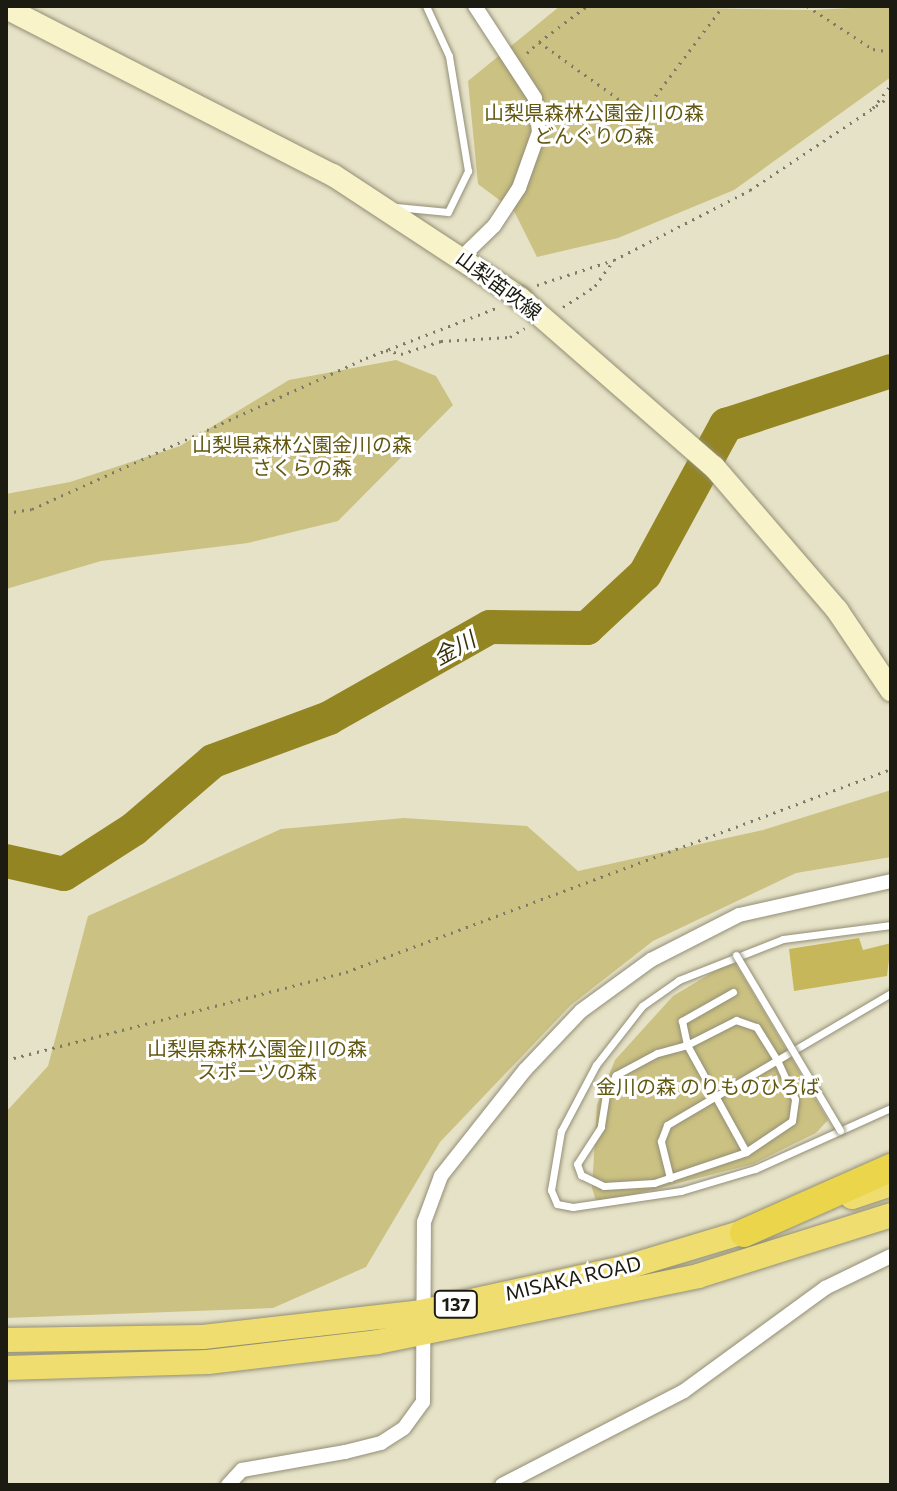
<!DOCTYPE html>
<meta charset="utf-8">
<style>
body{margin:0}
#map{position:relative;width:897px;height:1491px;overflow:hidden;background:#e6e2c7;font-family:Commissioner,"Noto Sans JP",sans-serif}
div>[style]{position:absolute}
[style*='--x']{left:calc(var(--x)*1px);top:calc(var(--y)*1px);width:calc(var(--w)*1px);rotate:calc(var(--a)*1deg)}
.green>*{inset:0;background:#cbc182}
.river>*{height:34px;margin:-17px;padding:0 17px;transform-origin:17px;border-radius:17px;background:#948523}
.building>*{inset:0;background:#c6b75b}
.path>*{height:3px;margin-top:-1.5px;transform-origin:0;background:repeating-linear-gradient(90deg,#7c7a68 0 2px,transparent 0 8px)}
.roads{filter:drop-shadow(0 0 2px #928e75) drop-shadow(0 0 2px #928e75)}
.service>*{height:7px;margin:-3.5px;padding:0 3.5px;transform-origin:3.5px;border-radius:3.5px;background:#fff}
.minor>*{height:14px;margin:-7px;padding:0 7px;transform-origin:7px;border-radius:7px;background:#fff}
.secondary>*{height:22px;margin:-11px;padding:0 11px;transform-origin:11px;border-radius:11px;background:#f9f3c9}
.trunk>*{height:24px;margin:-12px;padding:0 12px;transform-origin:12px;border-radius:12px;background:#efde6f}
.motorway>*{height:28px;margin:-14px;padding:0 14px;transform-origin:14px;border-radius:14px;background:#ebd64b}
.bridges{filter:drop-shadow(0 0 2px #928e75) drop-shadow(0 0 2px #928e75)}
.service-bridge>*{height:7px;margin:-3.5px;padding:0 3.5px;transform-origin:3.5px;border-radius:3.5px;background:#fff}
.secondary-bridge>*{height:22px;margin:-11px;padding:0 11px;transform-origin:11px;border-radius:11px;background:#f9f3c9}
span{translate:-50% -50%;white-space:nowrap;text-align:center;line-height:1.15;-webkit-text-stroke:6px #fff;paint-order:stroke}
.shield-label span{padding:2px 6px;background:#fff;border:2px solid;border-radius:6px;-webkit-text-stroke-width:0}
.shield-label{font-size:18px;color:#1c1b11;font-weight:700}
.park-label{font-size:20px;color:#625811}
.street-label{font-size:20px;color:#1c1b11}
.water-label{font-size:22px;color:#39330a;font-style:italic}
.frame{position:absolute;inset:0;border:8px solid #1c1b11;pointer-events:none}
</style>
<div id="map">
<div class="green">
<i style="clip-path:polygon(560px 6px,813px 10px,891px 6px,891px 77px,734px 190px,618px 238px,537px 257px,514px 211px,478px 184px,468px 81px)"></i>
<i style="clip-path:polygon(396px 360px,436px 376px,453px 405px,338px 521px,248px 543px,101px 561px,6px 589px,6px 494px,70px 482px,180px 446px,289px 380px)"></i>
<i style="clip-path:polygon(891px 790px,891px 857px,796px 873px,653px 941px,571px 1005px,440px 1142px,366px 1267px,273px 1308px,6px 1318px,6px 1112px,48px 1066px,88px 916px,281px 829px,404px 818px,527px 826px,578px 871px,763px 830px)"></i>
<i style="clip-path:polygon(736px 964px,828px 1120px,816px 1133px,753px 1164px,597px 1204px,592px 1188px,597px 1105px,615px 1060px,673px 996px,725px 965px)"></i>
</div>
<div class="river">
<i style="--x:6;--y:861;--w:59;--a:12.6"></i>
<i style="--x:64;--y:874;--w:83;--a:-32.7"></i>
<i style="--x:134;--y:829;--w:104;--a:-40.7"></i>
<i style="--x:213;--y:761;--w:124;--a:-20.3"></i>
<i style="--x:329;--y:718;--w:185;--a:-29.5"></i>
<i style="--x:490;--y:627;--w:97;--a:0.6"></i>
<i style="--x:587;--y:628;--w:79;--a:-43"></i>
<i style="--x:645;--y:574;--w:170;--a:-61.5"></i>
<i style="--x:726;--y:425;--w:174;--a:-18.1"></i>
</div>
<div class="building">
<i style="clip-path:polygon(859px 938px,863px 950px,891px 943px,887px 976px,794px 991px,789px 949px)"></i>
</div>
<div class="path">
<i style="--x:807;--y:6;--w:79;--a:33.1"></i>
<i style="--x:873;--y:49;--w:18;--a:9"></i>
<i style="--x:539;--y:42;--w:60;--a:-36.9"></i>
<i style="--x:527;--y:53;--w:16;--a:-43"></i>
<i style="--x:539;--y:42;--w:125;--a:35.6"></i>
<i style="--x:641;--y:115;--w:136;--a:-53"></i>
<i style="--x:876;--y:106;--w:18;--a:-34"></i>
<i style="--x:537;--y:285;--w:81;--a:-18"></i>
<i style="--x:614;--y:260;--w:153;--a:-27.2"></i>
<i style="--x:750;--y:190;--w:148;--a:-33.7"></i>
<i style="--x:873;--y:108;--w:29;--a:-52"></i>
<i style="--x:563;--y:307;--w:38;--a:-33"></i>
<i style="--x:595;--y:286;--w:32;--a:-54"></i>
<i style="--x:386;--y:350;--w:16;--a:15"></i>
<i style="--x:401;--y:354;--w:42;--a:-18"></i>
<i style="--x:441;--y:341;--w:69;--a:-3.3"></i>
<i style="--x:510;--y:337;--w:17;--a:-31"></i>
<i style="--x:6;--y:513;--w:26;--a:-9"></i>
<i style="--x:32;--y:509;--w:367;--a:-24.3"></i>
<i style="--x:366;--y:358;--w:139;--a:-21"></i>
<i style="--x:6;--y:1060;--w:351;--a:-14.5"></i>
<i style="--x:346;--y:972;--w:582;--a:-20.43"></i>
</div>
<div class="roads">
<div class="service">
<i style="--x:396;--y:207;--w:52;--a:5.5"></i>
<i style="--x:448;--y:212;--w:46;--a:-64"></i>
<i style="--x:468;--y:171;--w:117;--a:-99.4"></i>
<i style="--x:449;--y:56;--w:55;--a:-114.7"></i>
<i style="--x:891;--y:925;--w:109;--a:172.6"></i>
<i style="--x:783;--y:939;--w:112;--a:158.5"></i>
<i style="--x:679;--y:980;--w:45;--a:144.9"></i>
<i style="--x:642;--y:1006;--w:75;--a:127.9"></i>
<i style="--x:596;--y:1065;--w:75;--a:117.9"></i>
<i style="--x:561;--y:1131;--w:60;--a:99.6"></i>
<i style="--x:551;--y:1190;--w:15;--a:67"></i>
<i style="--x:557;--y:1204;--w:16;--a:11"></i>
<i style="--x:573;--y:1207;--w:109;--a:-8.4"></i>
<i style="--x:681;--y:1191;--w:77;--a:-16.6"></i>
<i style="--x:755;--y:1169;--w:149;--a:-24.2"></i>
<i style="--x:733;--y:992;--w:59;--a:150.4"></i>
<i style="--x:682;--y:1021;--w:25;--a:78"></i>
<i style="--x:687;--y:1045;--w:31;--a:165"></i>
<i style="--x:657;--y:1053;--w:47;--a:151.8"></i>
<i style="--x:616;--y:1075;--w:21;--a:118"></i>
<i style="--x:606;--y:1094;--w:33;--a:99"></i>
<i style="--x:601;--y:1127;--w:44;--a:123"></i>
<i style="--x:577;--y:1164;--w:12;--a:70"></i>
<i style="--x:581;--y:1175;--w:25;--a:26"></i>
<i style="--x:604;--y:1186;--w:50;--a:-3.4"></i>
<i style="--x:654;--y:1183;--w:97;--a:-18.6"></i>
<i style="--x:746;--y:1152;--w:55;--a:-34"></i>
<i style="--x:792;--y:1121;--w:22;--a:-82"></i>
<i style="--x:795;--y:1099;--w:43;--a:-114.8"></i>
<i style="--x:777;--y:1060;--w:39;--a:-122"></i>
<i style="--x:756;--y:1027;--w:21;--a:-161"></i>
<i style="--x:736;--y:1020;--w:55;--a:153"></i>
<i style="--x:687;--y:1045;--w:122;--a:61.1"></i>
<i style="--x:670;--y:1178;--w:38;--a:-104"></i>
<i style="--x:661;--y:1141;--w:17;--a:-69"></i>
<i style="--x:667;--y:1125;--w:260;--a:-30.5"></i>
</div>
<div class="minor">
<i style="--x:463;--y:256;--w:43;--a:-44.1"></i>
<i style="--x:494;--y:226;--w:45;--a:-56.7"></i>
<i style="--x:519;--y:188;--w:59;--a:-70.3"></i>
<i style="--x:539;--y:132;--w:34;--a:-97"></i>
<i style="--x:535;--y:98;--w:110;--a:-123.1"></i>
<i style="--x:228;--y:1485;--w:21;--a:-47"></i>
<i style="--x:242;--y:1470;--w:105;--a:-9.9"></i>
<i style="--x:345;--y:1452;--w:37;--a:-14"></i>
<i style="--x:381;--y:1443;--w:27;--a:-33"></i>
<i style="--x:404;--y:1428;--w:32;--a:-54"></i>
<i style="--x:423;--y:1402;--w:180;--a:-89.7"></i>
<i style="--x:424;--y:1222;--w:49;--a:-69.7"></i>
<i style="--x:441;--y:1176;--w:135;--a:-51.6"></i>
<i style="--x:525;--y:1070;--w:81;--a:-46.5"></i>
<i style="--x:581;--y:1011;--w:87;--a:-36.1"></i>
<i style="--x:651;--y:960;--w:99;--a:-27.1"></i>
<i style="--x:739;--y:915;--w:156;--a:-12.6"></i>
<i style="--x:502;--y:1485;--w:205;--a:-27.3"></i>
<i style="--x:684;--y:1391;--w:175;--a:-36.1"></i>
<i style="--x:825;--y:1288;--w:73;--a:-25.9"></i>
</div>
<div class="secondary">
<i style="--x:6;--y:8;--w:367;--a:27.1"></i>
<i style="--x:333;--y:175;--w:224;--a:33.3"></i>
</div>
<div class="trunk">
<i style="--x:852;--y:1197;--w:41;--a:-18.4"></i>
<i style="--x:6;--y:1340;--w:197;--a:-0.9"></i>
<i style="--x:203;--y:1337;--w:219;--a:-6.5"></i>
<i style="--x:421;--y:1312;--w:211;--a:-12.3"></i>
<i style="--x:627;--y:1267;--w:139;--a:-16.7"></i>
<i style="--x:6;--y:1368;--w:202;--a:-1.7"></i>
<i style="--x:208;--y:1362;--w:170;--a:-6.7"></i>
<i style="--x:377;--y:1342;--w:328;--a:-11.6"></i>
<i style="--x:698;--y:1276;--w:202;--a:-17.5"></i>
</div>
<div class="motorway">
<i style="--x:744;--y:1233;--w:161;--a:-23.9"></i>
</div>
</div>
<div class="bridges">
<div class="service-bridge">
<i style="--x:736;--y:955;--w:204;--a:59.3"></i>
</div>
<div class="secondary-bridge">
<i style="--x:520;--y:298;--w:257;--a:41.1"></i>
<i style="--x:714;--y:467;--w:189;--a:49.3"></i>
<i style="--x:837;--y:610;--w:97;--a:56"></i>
</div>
</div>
<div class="shield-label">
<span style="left:456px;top:1304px">137</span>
</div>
<div class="park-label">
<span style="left:594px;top:124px">山梨県森林公園金川の森<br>どんぐりの森</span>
<span style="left:302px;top:456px">山梨県森林公園金川の森<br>さくらの森</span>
<span style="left:257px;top:1060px">山梨県森林公園金川の森<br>スポーツの森</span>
<span style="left:708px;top:1086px">金川の森 のりものひろば</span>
</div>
<div class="street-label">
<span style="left:499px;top:285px;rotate:37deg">山梨笛吹線</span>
<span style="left:573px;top:1278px;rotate:-13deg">MISAKA ROAD</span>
</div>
<div class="water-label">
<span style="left:454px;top:648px;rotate:-29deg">金川</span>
</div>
<div class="frame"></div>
</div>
